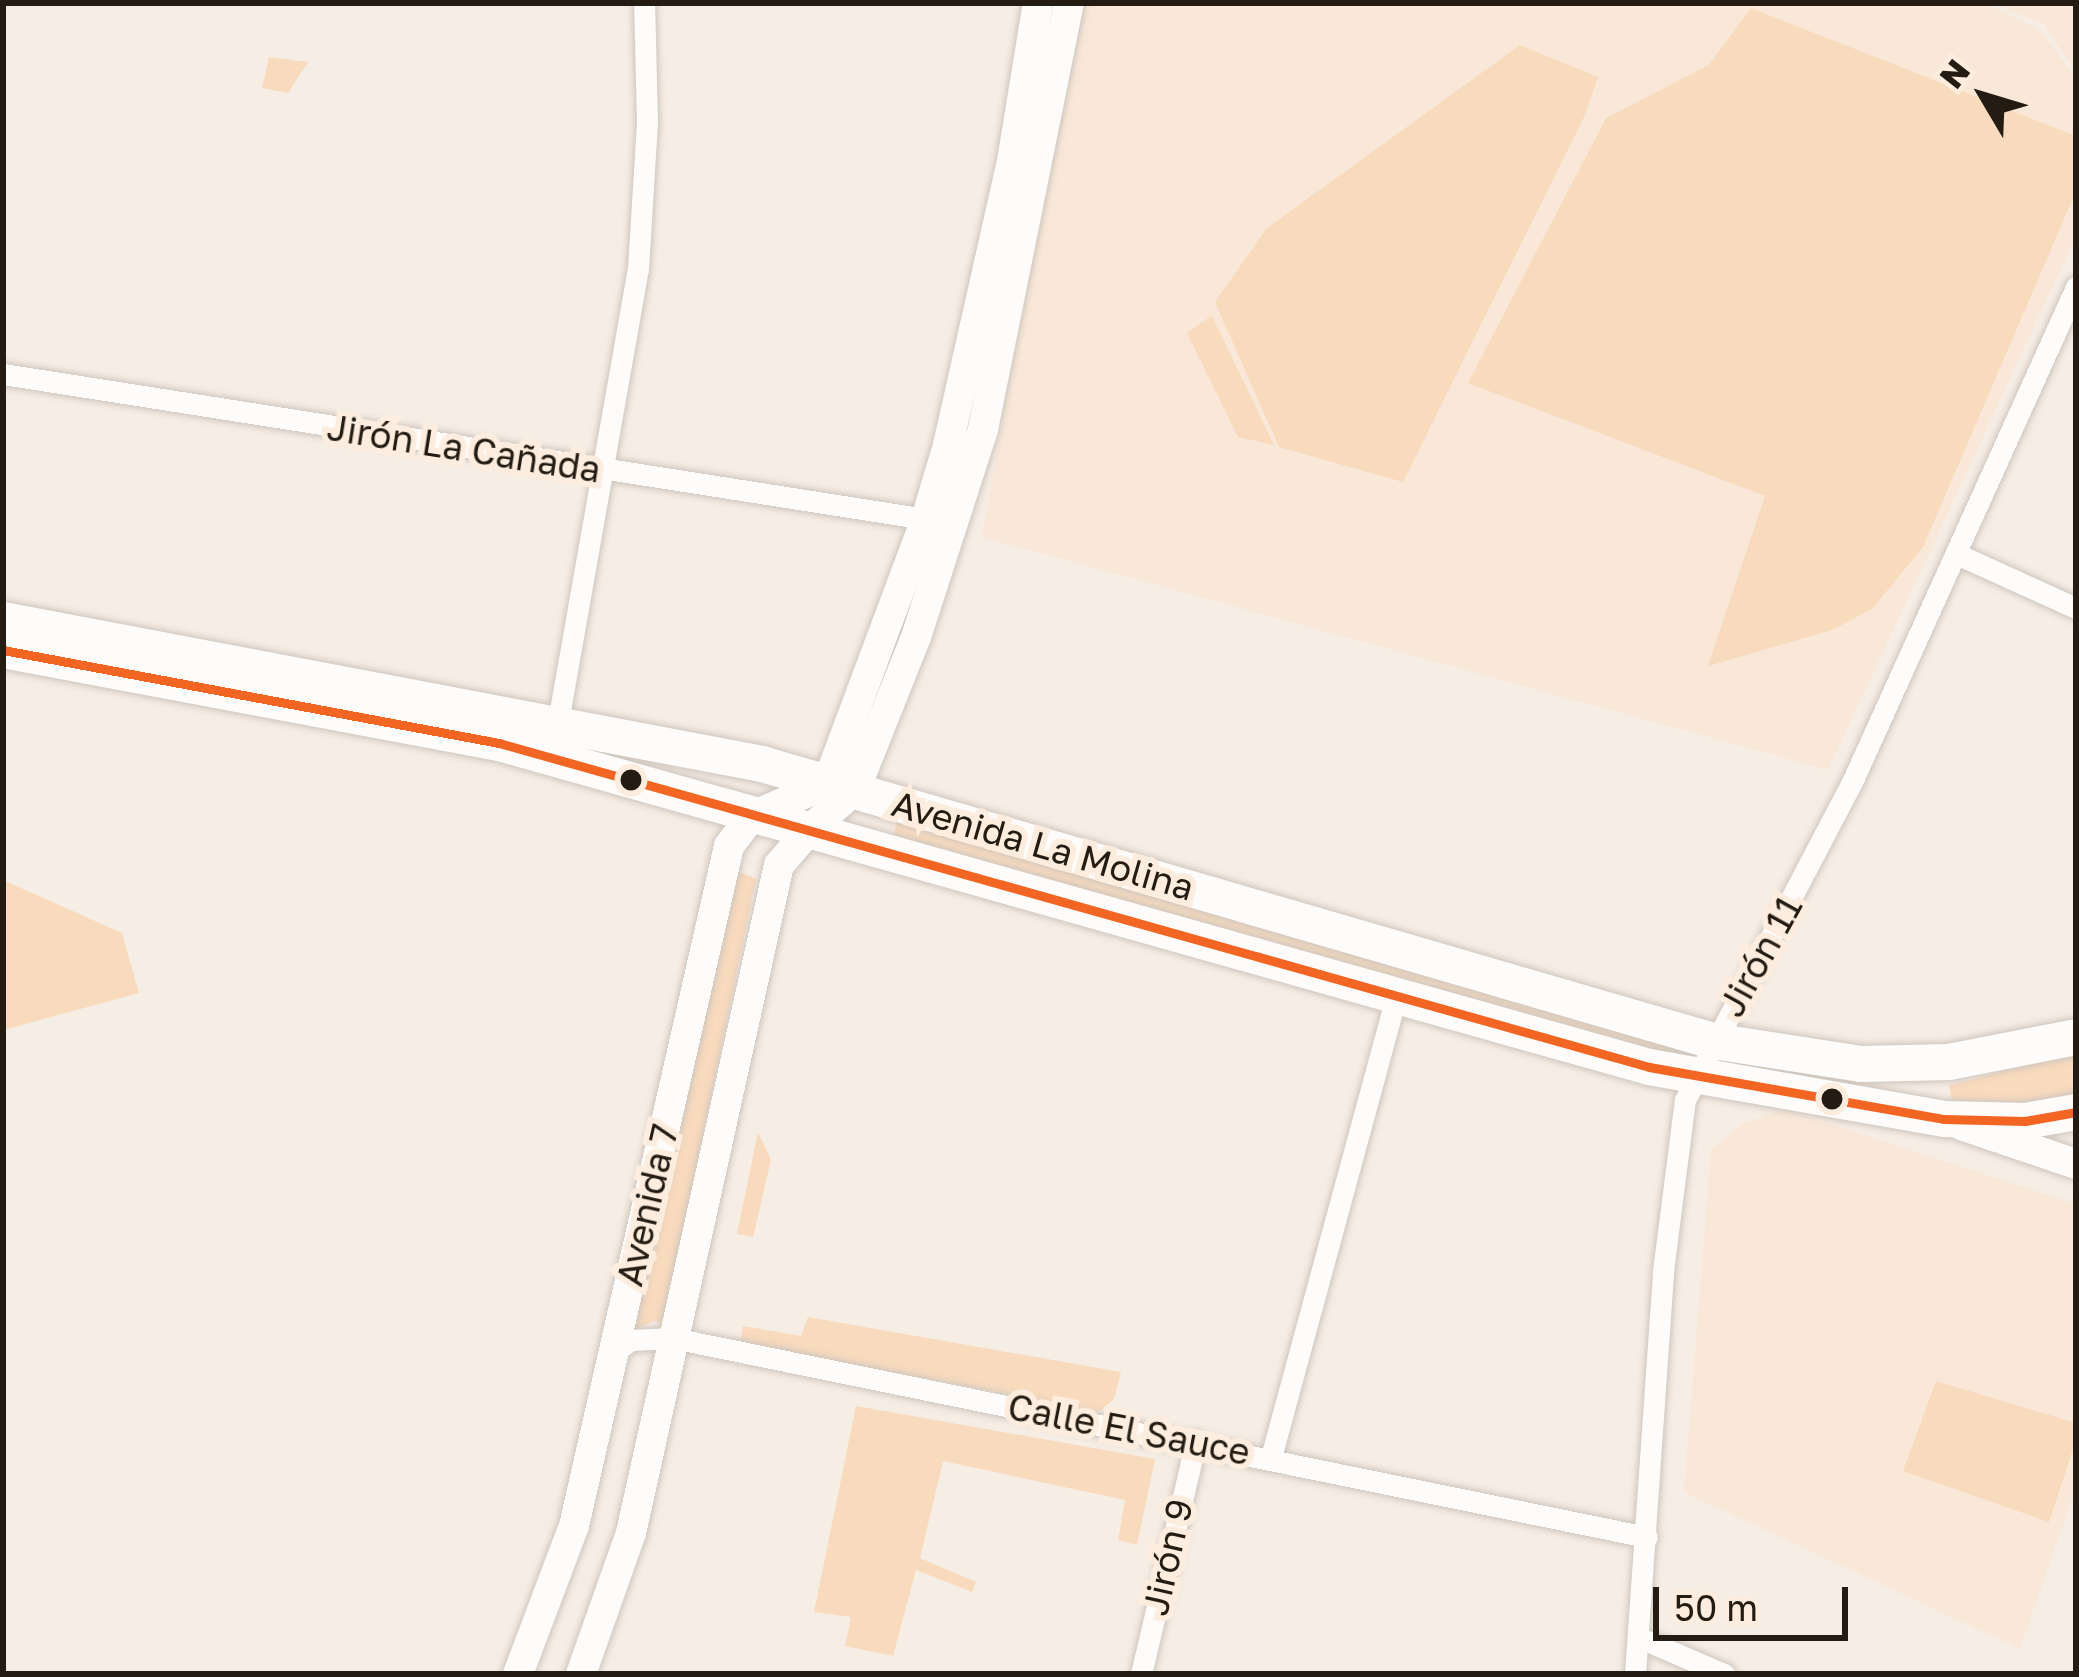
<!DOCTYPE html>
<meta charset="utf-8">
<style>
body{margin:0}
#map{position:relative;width:2079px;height:1677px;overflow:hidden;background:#f6ede5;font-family:"Golos Text",sans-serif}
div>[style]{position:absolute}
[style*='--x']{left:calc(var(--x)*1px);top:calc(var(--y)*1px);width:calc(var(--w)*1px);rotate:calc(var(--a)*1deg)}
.built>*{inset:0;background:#f9e8d8}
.green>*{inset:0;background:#f8dabd}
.roads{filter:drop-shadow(0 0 3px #cfc6be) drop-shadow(0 0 3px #cfc6be)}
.street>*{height:21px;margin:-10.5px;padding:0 10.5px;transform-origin:10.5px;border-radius:10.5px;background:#fefcfb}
.secondary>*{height:30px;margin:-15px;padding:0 15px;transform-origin:15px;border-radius:15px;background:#fefcfb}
.primary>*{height:36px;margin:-18px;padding:0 18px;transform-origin:18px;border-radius:18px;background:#fefcfb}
.bus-1>*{height:9px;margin:-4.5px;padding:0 4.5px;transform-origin:4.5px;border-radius:4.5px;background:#f26522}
.dots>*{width:33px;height:33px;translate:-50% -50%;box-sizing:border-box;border:6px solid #fceddf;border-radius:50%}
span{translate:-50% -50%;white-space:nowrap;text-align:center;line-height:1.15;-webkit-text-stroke:12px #fceddf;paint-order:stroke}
.street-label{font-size:36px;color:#241c13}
.frame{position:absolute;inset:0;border:6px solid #241c13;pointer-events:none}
.north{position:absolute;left:1923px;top:36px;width:120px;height:120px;-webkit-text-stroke:9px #fceddf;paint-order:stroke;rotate:308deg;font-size:33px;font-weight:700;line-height:48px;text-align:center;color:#241c13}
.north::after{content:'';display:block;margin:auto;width:42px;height:54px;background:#241c13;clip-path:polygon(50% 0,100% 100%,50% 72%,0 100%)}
.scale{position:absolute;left:1653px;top:1587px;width:195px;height:54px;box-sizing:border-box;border:6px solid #241c13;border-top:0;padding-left:15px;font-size:36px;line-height:42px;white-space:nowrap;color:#241c13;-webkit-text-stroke:9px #fceddf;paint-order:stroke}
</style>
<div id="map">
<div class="built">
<i style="clip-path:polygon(1077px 3px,1984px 3px,2041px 31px,2076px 79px,2076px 237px,1828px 770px,982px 537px)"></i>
<i style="clip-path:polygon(1994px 3px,2076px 3px,2076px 72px,2044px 25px)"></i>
<i style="clip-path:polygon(1784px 1109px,2076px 1204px,2076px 1487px,2020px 1649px,1684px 1492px,1711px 1149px,1742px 1124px)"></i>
</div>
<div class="green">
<i style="clip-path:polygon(1751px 8px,2076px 136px,2076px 191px,1923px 547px,1872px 609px,1832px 630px,1708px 666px,1765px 496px,1468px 383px,1606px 118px,1709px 65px)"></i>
<i style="clip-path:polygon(1520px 45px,1598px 77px,1584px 117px,1403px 482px,1279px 447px,1215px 302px,1266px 229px)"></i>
<i style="clip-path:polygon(269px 57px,308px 62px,288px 93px,262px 88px)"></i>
<i style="clip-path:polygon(1211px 316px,1212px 316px,1274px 445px,1238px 437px,1187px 333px)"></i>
<i style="clip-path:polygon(897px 819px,1147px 895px,1676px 1047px,1669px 1059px,894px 835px)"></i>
<i style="clip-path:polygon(737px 871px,756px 879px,664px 1324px,654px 1321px,634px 1330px)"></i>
<i style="clip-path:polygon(3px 880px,122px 933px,139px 993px,3px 1030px)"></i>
<i style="clip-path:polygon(2076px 1053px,2076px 1096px,2046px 1105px,1952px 1101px,1949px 1085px)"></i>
<i style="clip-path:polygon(758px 1132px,771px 1160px,753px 1237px,737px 1234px)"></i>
<i style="clip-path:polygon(808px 1317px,1121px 1372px,1114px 1399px,1100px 1411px,740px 1344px,743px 1326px,801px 1336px)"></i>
<i style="clip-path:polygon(1936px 1381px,2076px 1423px,2076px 1440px,2049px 1522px,1903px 1471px)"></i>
<i style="clip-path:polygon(856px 1406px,1155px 1459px,1137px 1545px,1118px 1540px,1125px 1500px,943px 1461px,920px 1558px,976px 1582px,972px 1592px,916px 1570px,893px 1656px,845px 1646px,851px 1617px,814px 1612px)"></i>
</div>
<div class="roads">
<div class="street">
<i style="--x:3;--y:374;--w:934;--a:8.93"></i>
<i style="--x:1959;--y:555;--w:128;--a:24.4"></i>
<i style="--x:556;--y:733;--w:471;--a:-80"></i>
<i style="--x:638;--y:269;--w:147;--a:-86.5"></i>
<i style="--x:647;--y:122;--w:119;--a:-91.4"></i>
<i style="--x:613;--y:1353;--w:22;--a:-36"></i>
<i style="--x:631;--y:1340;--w:42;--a:-2.7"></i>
<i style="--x:673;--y:1338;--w:994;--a:11.55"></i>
<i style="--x:1271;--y:1457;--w:476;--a:-74.8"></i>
<i style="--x:1638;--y:1637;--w:94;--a:23.3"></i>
<i style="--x:1141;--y:1674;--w:239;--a:-76.7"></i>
<i style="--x:1635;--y:1674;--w:404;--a:-86"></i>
<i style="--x:1663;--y:1271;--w:172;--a:-82.7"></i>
<i style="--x:1685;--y:1100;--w:361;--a:-62.3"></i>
<i style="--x:1853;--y:780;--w:541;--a:-65.66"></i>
</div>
<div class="secondary">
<i style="--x:1961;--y:1125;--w:121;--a:18.7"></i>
<i style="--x:518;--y:1674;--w:158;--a:-69.3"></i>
<i style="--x:574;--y:1526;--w:697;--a:-77.16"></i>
<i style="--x:729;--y:846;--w:38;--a:-53"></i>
<i style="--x:752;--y:816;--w:82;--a:-23.1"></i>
<i style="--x:827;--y:784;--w:283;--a:-69.5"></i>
<i style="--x:926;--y:519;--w:77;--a:-73.4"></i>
<i style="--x:948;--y:445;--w:291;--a:-77.3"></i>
<i style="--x:1012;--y:161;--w:160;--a:-80.7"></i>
<i style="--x:581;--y:1674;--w:150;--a:-70.5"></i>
<i style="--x:631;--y:1533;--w:684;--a:-77.51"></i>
<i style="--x:779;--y:865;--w:48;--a:-49.3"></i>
<i style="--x:810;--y:829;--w:60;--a:-40.9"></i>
<i style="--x:855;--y:790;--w:165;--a:-68.3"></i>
<i style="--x:916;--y:637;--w:219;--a:-72.1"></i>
<i style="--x:983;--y:429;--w:435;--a:-78.6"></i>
</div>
<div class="primary">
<i style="--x:3;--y:620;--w:773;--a:10.74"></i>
<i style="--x:762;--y:764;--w:991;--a:16.24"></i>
<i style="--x:1713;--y:1041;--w:150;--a:8.8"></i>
<i style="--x:1861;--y:1064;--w:88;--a:-1.3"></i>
<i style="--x:1949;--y:1062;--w:129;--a:-11.1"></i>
<i style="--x:3;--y:650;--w:505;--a:10.62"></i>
<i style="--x:499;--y:743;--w:1195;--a:15.73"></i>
<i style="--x:1649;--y:1067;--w:300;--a:10"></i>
<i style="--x:1944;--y:1119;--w:81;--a:1.4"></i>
<i style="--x:2025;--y:1121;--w:52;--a:-10"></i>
</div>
</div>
<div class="bus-1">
<i style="--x:3;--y:650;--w:505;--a:10.62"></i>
<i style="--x:499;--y:743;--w:1195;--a:15.73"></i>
<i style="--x:1649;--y:1067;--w:300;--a:10"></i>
<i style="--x:1944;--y:1119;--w:81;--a:1.4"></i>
<i style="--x:2025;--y:1121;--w:52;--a:-10"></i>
</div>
<div class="dots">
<i style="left:631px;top:780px;background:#241c13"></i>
<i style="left:1832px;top:1099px;background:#241c13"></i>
</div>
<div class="street-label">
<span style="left:464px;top:448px;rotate:9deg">Jirón La Cañada</span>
<span style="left:1043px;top:845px;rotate:16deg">Avenida La Molina</span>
<span style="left:1760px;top:956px;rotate:-61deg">Jirón 11</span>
<span style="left:647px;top:1205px;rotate:-77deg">Avenida 7</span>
<span style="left:1129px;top:1429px;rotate:11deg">Calle El Sauce</span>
<span style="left:1167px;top:1557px;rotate:-77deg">Jirón 9</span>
</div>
<div class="frame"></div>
<div class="north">N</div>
<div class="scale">50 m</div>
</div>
